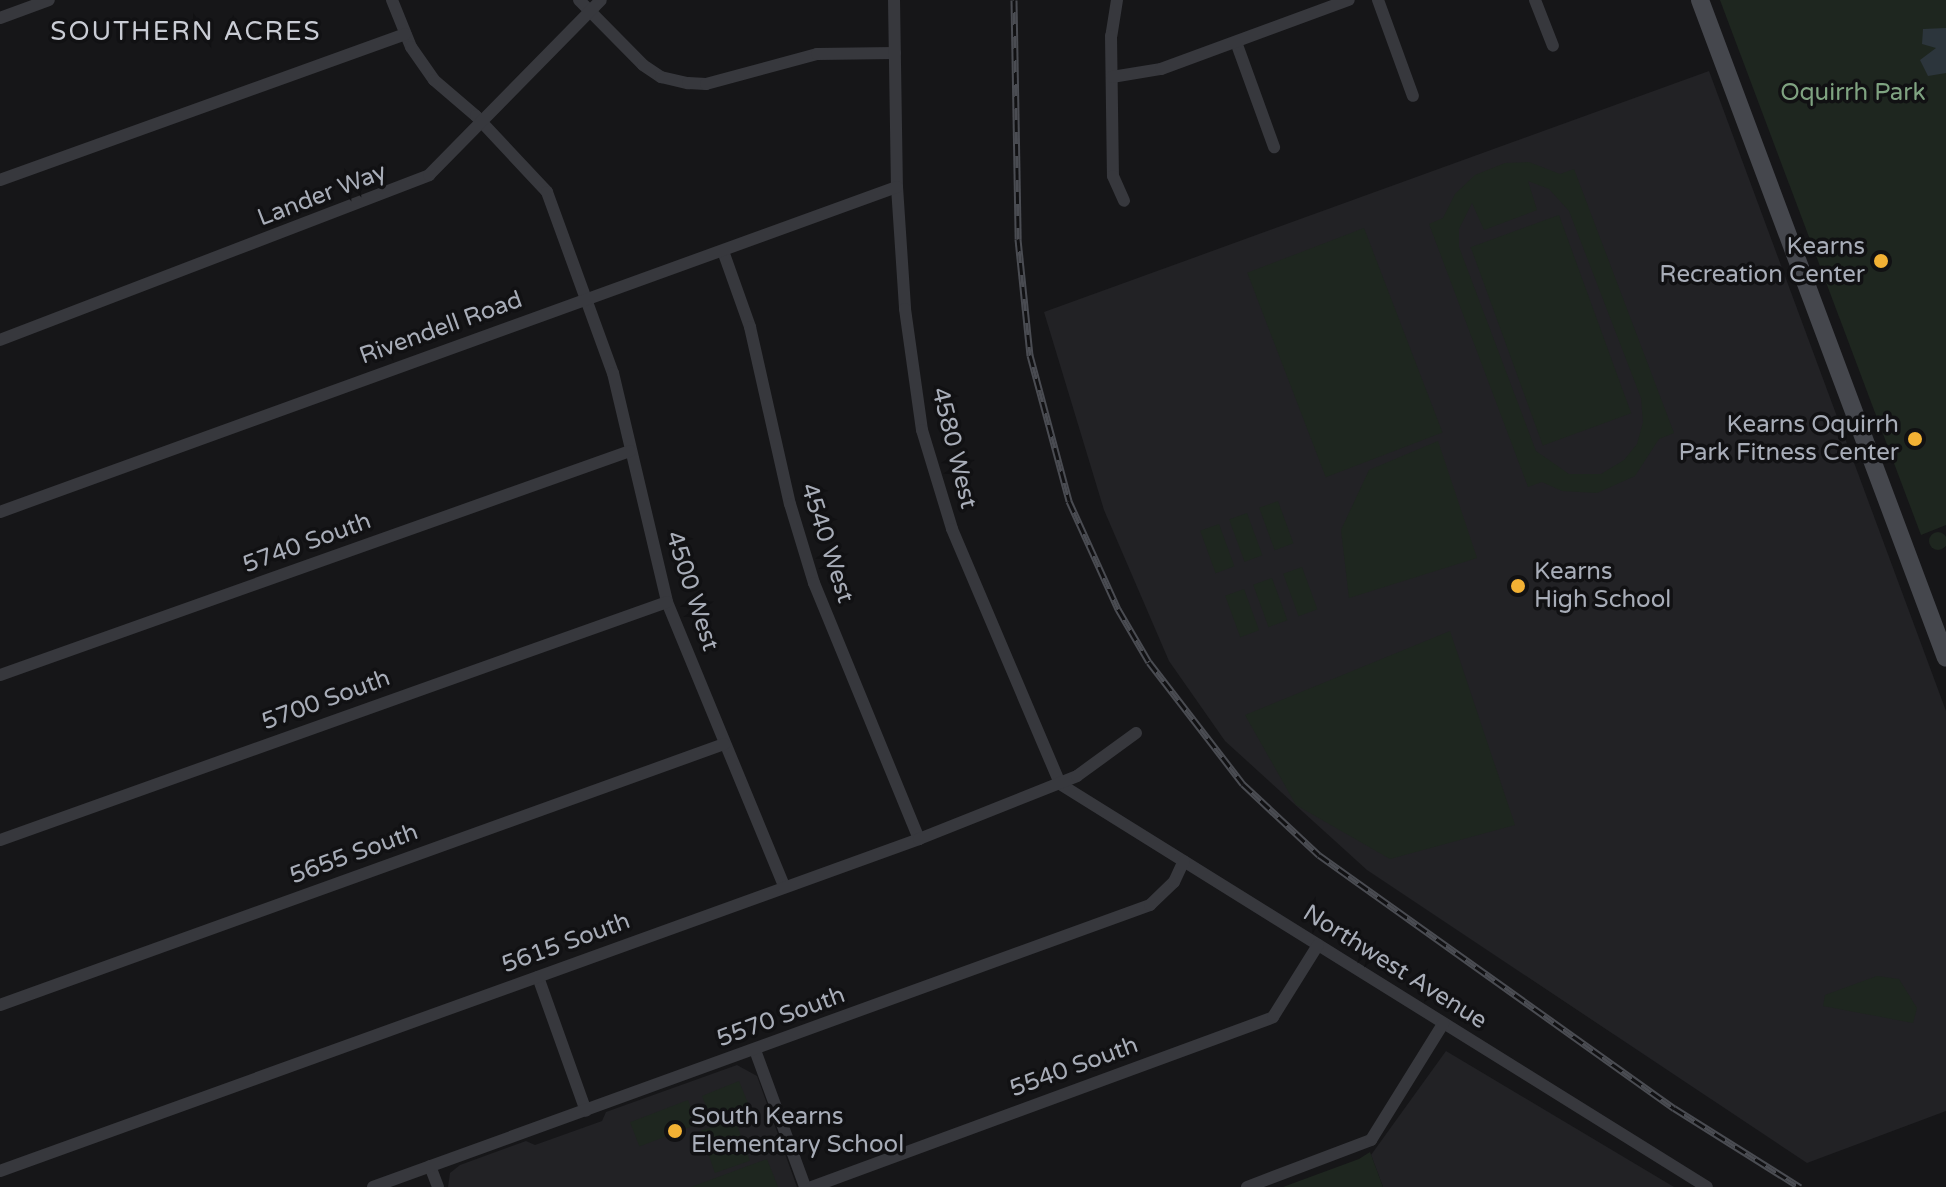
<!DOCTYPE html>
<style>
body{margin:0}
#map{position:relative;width:1946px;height:1187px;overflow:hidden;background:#161618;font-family:"Varela Round",sans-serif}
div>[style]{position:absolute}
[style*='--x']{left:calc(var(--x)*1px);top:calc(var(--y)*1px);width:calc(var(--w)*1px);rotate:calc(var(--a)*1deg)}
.built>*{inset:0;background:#222225}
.green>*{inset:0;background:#1e261f;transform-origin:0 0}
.round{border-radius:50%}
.water>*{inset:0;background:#2c353c}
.minor>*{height:12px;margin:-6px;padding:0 6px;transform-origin:6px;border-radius:6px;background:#37383d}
.secondary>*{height:18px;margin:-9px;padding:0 9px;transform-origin:9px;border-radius:9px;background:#45474d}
.rail>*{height:7px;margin-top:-3.5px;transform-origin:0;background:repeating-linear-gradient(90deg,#111113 0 12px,#4a4c52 0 24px);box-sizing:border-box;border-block:2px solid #4a4c52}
.dots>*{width:22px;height:22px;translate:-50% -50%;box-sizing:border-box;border:4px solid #111113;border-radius:50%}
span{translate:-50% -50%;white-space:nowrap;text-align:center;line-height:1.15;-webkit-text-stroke:7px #111113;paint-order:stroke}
.park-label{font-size:24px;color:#7fa381}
.street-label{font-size:24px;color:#a8adb8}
.poi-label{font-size:24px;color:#a8adb8}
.right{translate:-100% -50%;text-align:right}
.left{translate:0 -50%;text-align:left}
.neighbourhood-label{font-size:26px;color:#c9ccd4;letter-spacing:2px}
</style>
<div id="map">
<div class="built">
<i style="clip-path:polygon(1709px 71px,1946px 711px,1946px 1111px,1807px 1163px,1367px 870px,1225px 741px,1169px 661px,1104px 510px,1044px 312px)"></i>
<i style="clip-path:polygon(1446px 1051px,1674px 1187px,1383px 1187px,1371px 1155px)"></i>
<i style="clip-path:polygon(737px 1065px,757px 1076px,797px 1187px,448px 1187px,450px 1173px,460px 1165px,526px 1141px,535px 1145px,602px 1121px,606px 1112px)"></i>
</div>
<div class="green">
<i style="clip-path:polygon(1720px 0,1946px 0,1946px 525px,1921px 535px)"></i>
<i style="clip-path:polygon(evenodd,1529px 162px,1560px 174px,1574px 169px,1674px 433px,1659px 439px,1635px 476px,1597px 493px,1562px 491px,1542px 482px,1528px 487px,1429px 224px,1443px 218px,1455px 194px,1475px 175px,1505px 163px,1529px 162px,1528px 181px,1549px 189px,1569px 211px,1641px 398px,1643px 422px,1637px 444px,1624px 460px,1601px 474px,1569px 474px,1536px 451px,1459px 247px,1459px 229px,1472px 203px,1484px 230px,1537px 210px,1528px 181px)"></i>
<i style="left:1559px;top:215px;width:211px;height:94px;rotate:70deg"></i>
<i style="left:1364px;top:228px;width:219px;height:125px;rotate:69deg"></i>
<i style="clip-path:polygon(1438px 441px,1477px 558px,1349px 598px,1341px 530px,1369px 470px)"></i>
<i style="left:1278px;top:501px;width:45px;height:20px;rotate:70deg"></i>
<i style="left:1247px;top:513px;width:45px;height:19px;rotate:70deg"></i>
<i style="left:1219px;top:524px;width:45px;height:20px;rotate:70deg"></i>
<i class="round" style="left:1929px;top:532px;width:18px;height:18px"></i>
<i style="left:1302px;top:567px;width:45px;height:20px;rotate:70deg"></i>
<i style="left:1272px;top:578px;width:45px;height:20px;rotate:70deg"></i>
<i style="left:1244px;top:589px;width:44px;height:20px;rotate:70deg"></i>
<i style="clip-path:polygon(1450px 631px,1515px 825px,1390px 859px,1296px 805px,1245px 715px)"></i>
<i style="clip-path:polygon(1877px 976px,1899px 979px,1917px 1008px,1913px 1023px,1823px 1006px,1825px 995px)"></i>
<i style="left:739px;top:1081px;width:31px;height:40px;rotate:68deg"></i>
<i style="left:688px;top:1100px;width:26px;height:62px;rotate:69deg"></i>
<i style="left:735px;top:1119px;width:21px;height:36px;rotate:71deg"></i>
<i style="left:743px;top:1141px;width:21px;height:37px;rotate:71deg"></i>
<i style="clip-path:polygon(1370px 1152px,1383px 1187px,1283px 1187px,1359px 1159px)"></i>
<i style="clip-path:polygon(767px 1159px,778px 1187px,691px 1187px)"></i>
</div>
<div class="water">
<i style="clip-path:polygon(1946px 28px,1946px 73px,1928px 76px,1920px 60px,1936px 48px,1922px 44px,1923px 29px)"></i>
</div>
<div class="minor">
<i style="--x:392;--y:0;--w:51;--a:68"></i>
<i style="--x:411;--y:47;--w:40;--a:55.1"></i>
<i style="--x:434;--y:80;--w:55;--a:40.6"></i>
<i style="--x:476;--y:116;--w:104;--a:46.9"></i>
<i style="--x:547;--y:192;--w:193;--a:70"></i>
<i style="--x:613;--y:373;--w:235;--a:76.7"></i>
<i style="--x:667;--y:602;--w:307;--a:67.6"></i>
<i style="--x:579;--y:0;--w:91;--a:45.4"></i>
<i style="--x:643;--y:65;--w:22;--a:34"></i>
<i style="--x:661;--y:77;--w:28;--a:13"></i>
<i style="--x:688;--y:83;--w:18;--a:3"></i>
<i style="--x:706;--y:84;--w:115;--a:-15.1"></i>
<i style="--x:817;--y:54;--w:78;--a:-0.7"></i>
<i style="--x:894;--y:0;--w:187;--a:89.1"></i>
<i style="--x:897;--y:187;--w:122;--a:86.2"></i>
<i style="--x:905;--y:309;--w:122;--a:82"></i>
<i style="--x:922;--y:430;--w:103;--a:73.1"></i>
<i style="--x:952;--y:529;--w:277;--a:67"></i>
<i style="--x:1060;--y:784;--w:762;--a:31.92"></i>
<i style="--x:1117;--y:0;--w:36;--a:99"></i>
<i style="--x:1111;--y:36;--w:140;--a:89.2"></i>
<i style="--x:1113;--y:176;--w:27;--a:66"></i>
<i style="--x:1378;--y:0;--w:102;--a:70"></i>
<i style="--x:1535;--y:0;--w:49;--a:68.6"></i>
<i style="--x:0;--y:18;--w:52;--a:-20.2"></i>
<i style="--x:1236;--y:42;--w:112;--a:70.1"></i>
<i style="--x:1112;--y:77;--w:50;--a:-9.3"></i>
<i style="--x:1161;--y:69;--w:200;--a:-20.2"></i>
<i style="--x:0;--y:180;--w:431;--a:-19.8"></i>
<i style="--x:723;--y:251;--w:81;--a:70.4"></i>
<i style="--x:750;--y:327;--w:181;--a:77.3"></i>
<i style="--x:790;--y:504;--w:83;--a:73.1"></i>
<i style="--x:814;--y:583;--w:277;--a:67.7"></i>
<i style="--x:0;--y:340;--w:460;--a:-21"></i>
<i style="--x:429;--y:175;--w:245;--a:-45.5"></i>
<i style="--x:0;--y:512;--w:954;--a:-19.92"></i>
<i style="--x:0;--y:675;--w:669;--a:-19.57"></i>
<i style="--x:0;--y:840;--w:708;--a:-19.64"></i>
<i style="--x:538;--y:977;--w:142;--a:70.3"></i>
<i style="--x:0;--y:1005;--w:770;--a:-19.82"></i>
<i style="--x:755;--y:1050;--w:146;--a:69.9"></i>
<i style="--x:430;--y:1166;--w:22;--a:69"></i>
<i style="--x:0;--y:1171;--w:977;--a:-19.86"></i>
<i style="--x:919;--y:839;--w:170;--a:-21.7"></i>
<i style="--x:1077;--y:776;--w:73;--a:-36.1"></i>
<i style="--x:373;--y:1187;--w:827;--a:-19.95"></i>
<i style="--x:1150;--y:905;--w:33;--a:-44"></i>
<i style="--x:1174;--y:882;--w:23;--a:-65"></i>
<i style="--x:812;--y:1187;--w:491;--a:-20.2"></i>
<i style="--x:1273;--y:1017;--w:85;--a:-58"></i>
<i style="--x:1247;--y:1187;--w:133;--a:-20.8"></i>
<i style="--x:1371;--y:1140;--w:137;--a:-58.2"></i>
</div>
<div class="secondary">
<i style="--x:1700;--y:0;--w:702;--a:69.5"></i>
</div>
<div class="rail">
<i style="--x:1014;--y:0;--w:239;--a:89"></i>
<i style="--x:1018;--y:239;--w:117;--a:84.1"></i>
<i style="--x:1030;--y:355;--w:151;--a:75"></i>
<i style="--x:1069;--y:501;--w:119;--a:65.6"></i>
<i style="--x:1118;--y:609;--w:61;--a:59.7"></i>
<i style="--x:1149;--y:662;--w:154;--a:52.4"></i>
<i style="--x:1243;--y:784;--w:104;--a:43.1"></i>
<i style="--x:1319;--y:855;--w:436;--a:35.5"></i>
<i style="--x:1674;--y:1108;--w:149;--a:32.1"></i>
</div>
<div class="dots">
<i style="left:1881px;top:261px;background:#f2b134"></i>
<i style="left:1915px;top:439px;background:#f2b134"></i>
<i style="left:1518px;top:586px;background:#f2b134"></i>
<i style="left:675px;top:1131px;background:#f2b134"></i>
</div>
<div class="park-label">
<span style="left:1853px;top:93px">Oquirrh Park</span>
</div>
<div class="street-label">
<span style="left:322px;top:195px;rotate:-21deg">Lander Way</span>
<span style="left:441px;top:328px;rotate:-20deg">Rivendell Road</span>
<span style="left:954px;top:448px;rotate:76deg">4580 West</span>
<span style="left:307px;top:543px;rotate:-20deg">5740 South</span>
<span style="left:827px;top:543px;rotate:72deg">4540 West</span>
<span style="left:692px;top:591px;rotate:72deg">4500 West</span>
<span style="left:326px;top:700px;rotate:-20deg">5700 South</span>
<span style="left:354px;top:854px;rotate:-20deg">5655 South</span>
<span style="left:566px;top:943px;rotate:-20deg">5615 South</span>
<span style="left:1395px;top:967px;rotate:32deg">Northwest Avenue</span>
<span style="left:781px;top:1017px;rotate:-20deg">5570 South</span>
<span style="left:1074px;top:1067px;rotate:-20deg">5540 South</span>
</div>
<div class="poi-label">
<span class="right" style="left:1865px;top:261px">Kearns<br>Recreation Center</span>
<span class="right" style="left:1899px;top:439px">Kearns Oquirrh<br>Park Fitness Center</span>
<span class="left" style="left:1534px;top:586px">Kearns<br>High School</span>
<span class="left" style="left:691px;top:1131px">South Kearns<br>Elementary School</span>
</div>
<div class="neighbourhood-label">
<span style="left:186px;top:32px">SOUTHERN ACRES</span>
</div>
</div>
